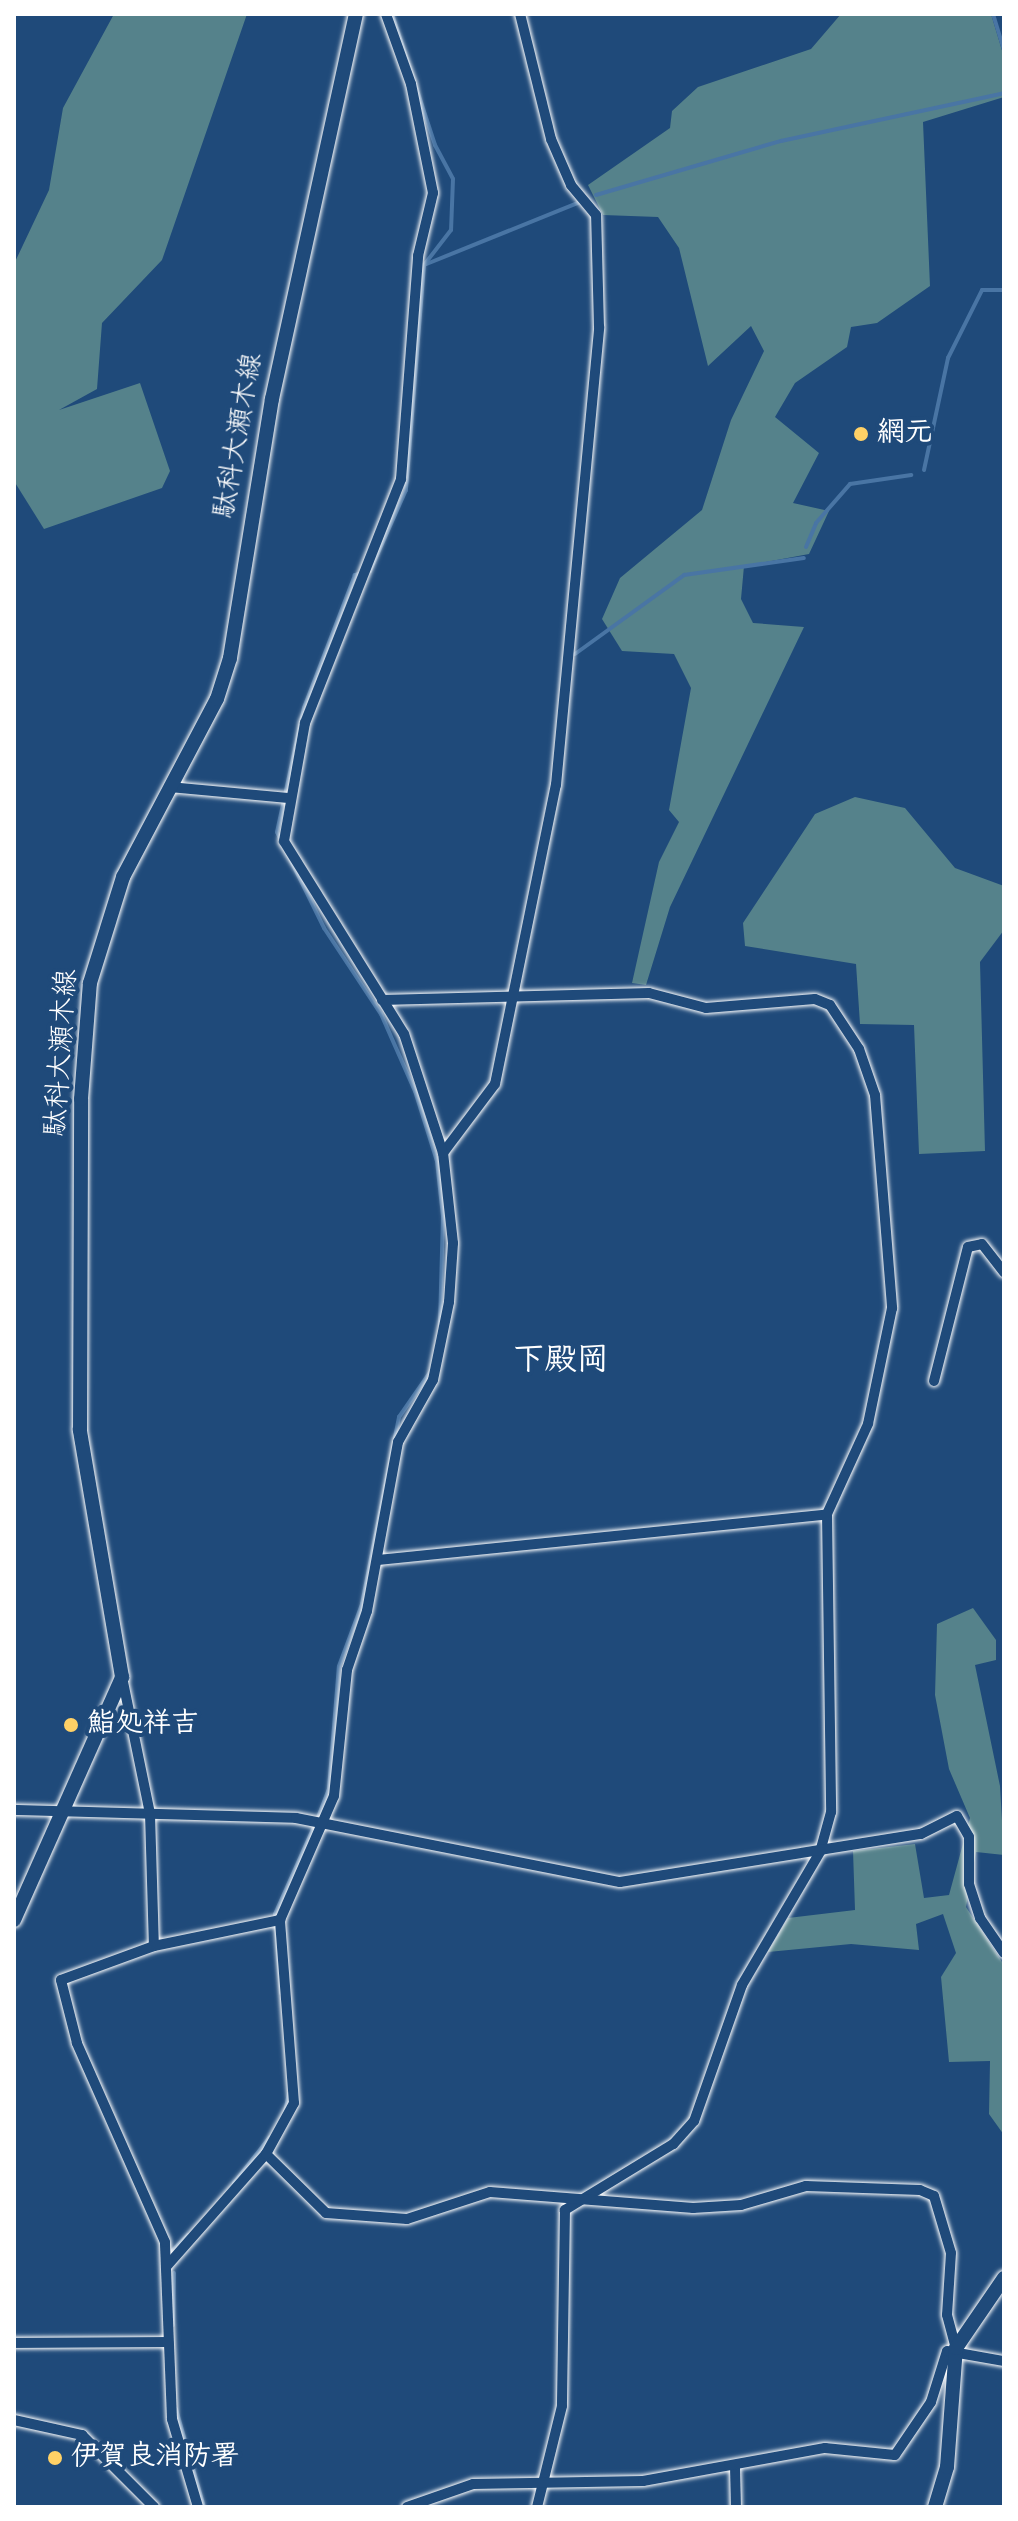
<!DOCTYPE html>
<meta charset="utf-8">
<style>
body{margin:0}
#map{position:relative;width:1018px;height:2521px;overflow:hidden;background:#1f4a7a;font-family:"Indie Flower","Klee One",sans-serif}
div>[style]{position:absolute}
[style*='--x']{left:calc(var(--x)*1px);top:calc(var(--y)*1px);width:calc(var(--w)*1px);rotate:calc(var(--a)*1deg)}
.green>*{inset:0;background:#55828b}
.stream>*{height:4px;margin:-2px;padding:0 2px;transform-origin:2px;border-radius:2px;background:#4975a4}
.roads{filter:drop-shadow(0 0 2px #fff) drop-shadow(0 0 2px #fff)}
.street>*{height:10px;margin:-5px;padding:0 5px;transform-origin:5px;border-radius:5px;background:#1f4a7a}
.secondary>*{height:14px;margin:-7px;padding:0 7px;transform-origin:7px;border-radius:7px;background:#1f4a7a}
.dots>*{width:22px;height:22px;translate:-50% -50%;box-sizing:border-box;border:4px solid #1f4a7a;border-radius:50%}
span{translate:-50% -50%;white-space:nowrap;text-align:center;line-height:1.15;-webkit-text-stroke:8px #1f4a7a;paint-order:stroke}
.poi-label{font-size:28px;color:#fff;font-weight:700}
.left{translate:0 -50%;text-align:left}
.street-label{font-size:28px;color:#fff}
.quarter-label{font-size:32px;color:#fff;font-weight:700}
.frame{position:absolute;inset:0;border:16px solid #fff;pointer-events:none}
</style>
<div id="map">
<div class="green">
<i style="clip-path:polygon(114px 14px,247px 14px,162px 260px,102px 323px,97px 389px,59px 410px,140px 383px,170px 471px,162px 488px,44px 529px,14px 481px,14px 264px,49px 190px,63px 108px)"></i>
<i style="clip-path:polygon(841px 14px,991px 14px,1004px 57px,1004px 97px,923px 122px,930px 286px,877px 323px,851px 327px,847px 347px,795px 383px,775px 417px,819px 453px,793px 503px,829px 511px,809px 554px,744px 566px,741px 599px,753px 623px,804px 627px,670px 907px,646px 985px,632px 983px,659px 862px,679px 822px,669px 810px,691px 688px,674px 654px,622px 651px,602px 619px,620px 578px,702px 510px,731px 420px,764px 351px,751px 326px,708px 366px,679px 248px,658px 217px,603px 215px,588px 185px,670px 128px,672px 111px,698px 87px,811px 49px)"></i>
<i style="clip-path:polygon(855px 797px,905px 808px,955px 868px,1004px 886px,1004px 930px,980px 962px,985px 1151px,919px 1154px,914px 1025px,860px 1024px,856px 964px,745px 946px,743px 923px,815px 814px)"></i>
<i style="clip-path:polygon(973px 1608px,996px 1640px,996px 1660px,975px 1665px,1000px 1786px,1004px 1855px,976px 1852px,966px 1907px,1004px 1965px,1004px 2135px,989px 2114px,990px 2061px,949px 2062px,941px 1977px,956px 1953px,943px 1914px,916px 1924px,919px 1950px,851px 1944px,768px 1952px,788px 1918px,855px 1910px,853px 1851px,915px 1844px,924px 1898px,949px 1895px,970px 1818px,949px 1769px,935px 1695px,937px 1624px)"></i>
</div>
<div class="stream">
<i style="--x:392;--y:14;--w:138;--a:71.8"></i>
<i style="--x:435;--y:145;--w:38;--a:62"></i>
<i style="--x:453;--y:179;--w:51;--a:92.2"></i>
<i style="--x:451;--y:230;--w:44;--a:127.6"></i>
<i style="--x:424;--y:265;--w:226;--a:94.6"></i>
<i style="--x:406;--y:490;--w:89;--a:114"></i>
<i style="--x:370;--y:571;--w:16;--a:165"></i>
<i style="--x:355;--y:575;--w:142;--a:111"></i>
<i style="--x:304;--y:708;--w:127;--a:102.3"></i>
<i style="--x:277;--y:832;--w:107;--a:63.9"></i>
<i style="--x:324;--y:928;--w:103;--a:56.5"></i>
<i style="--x:381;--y:1014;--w:84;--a:66.2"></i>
<i style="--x:415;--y:1091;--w:73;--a:72.6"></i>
<i style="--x:437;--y:1161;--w:55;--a:83.8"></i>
<i style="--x:443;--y:1216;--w:108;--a:91.6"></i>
<i style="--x:993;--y:14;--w:38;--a:73"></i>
<i style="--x:596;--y:195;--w:193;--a:-16.3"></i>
<i style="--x:781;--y:141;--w:228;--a:-12.1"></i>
<i style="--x:424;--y:265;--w:168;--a:-22"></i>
<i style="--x:924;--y:470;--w:115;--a:-77.9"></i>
<i style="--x:948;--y:358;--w:76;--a:-63.4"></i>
<i style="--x:982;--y:290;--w:22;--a:0"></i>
<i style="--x:806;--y:547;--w:26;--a:-67"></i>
<i style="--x:816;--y:523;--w:52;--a:-48.9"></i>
<i style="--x:850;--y:484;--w:62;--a:-8.4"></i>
<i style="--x:575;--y:654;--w:135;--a:-35.9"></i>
<i style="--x:684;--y:575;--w:121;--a:-8.1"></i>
<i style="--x:317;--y:1820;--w:33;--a:-69"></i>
<i style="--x:329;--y:1789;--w:123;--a:-85.4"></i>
<i style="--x:339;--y:1666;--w:66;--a:-69.6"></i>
<i style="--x:362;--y:1604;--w:191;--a:-78.8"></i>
<i style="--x:399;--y:1417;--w:56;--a:-55.2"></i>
<i style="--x:281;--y:1993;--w:79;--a:-94.3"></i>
<i style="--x:275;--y:1914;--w:93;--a:-65.9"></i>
<i style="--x:285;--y:2112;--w:19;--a:-78"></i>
<i style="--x:234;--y:2183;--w:58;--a:-52"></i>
<i style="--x:173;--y:2250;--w:21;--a:-45"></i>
<i style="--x:173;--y:2325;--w:52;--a:-88.9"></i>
<i style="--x:176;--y:2409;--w:102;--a:74.1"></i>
</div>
<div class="roads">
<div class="street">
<i style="--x:169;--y:787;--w:120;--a:5.3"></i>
<i style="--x:382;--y:1000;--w:267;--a:-1.5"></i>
<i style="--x:649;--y:993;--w:59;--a:14.7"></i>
<i style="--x:706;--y:1008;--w:109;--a:-4.7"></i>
<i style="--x:815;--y:999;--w:16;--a:22"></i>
<i style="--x:830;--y:1005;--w:53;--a:56.6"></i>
<i style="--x:859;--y:1049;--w:49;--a:70.8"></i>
<i style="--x:875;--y:1095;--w:214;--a:85.4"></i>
<i style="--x:892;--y:1308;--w:118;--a:101.7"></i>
<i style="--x:868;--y:1424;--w:99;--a:114.5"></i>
<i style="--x:827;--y:1514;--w:298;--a:89.2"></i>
<i style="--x:831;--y:1812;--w:41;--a:105.4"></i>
<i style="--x:820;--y:1852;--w:154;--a:120.4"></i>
<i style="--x:742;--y:1985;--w:144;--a:109.4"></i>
<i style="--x:694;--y:2121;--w:31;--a:132"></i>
<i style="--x:673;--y:2144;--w:127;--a:148.6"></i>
<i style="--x:565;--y:2210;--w:196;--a:90.9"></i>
<i style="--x:562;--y:2406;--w:104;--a:103.9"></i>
<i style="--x:443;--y:1153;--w:86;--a:-53"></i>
<i style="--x:495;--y:1084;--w:305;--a:-78.5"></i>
<i style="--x:556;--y:785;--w:460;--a:-84.6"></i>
<i style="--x:599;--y:327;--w:112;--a:-91.5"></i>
<i style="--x:596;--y:215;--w:39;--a:-130"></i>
<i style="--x:571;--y:185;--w:50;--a:-113.5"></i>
<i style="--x:551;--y:139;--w:129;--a:-103.9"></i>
<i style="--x:934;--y:1381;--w:138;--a:-75.8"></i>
<i style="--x:968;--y:1247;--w:14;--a:-12"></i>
<i style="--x:982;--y:1244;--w:36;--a:52"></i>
<i style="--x:378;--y:1560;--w:451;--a:-5.8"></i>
<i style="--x:122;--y:1677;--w:140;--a:78.4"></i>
<i style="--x:150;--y:1814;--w:132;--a:88.3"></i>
<i style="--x:14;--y:1810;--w:282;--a:1.6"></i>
<i style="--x:296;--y:1818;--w:330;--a:11.2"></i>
<i style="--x:620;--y:1882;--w:305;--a:-9.1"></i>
<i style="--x:921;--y:1834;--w:40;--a:-26.6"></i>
<i style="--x:957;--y:1816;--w:24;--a:60"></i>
<i style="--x:969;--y:1837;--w:47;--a:90"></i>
<i style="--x:969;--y:1884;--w:36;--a:72"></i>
<i style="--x:980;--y:1918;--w:42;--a:55.6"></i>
<i style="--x:266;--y:2154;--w:84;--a:44.5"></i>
<i style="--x:326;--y:2213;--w:81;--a:4.2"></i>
<i style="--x:407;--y:2219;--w:87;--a:-18"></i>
<i style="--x:490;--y:2192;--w:204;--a:4.5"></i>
<i style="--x:693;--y:2208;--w:48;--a:-3.6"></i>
<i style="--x:741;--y:2205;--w:68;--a:-16.3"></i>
<i style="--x:806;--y:2186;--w:114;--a:2"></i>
<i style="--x:920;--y:2190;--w:15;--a:23"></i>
<i style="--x:934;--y:2196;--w:59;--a:73.4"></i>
<i style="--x:951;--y:2253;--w:62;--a:93.7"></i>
<i style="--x:947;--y:2315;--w:34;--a:75"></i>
<i style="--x:166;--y:2267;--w:151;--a:-48.5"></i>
<i style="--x:266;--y:2154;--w:58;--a:-61.2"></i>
<i style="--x:294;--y:2103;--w:184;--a:-94.4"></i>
<i style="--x:280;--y:1920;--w:135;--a:-66.5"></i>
<i style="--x:334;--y:1796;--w:127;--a:-84.1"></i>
<i style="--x:347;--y:1670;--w:62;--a:-71.3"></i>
<i style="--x:367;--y:1611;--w:172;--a:-79.6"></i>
<i style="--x:398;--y:1442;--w:71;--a:-60.6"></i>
<i style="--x:433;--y:1380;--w:80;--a:-78.4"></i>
<i style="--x:449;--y:1302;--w:59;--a:-86.1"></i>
<i style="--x:453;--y:1243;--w:91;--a:-96.3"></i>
<i style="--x:443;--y:1153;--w:125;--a:-108.1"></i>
<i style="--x:404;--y:1034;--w:227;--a:-121.9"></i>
<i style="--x:284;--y:841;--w:120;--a:-79.9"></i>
<i style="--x:305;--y:723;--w:262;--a:-68.5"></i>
<i style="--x:401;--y:479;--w:224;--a:-85.6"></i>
<i style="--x:418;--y:256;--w:65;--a:-76.6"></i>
<i style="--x:433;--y:193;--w:111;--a:-101.4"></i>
<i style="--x:411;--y:84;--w:74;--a:-109.7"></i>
<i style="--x:14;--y:2343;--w:151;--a:-0.4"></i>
<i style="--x:14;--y:2420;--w:70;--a:12.4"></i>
<i style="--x:82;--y:2435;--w:102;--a:45"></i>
<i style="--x:735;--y:2467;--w:40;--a:88.6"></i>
<i style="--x:198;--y:2507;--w:92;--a:-106.5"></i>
<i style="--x:172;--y:2419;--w:177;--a:-92.3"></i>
<i style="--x:165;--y:2242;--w:218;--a:-113.9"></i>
<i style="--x:77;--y:2043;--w:65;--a:-104.3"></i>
<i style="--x:61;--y:1980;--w:99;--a:-20.1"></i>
<i style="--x:154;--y:1946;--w:129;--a:-11.7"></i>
<i style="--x:407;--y:2507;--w:70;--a:-19.2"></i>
<i style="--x:473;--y:2484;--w:170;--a:-1"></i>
<i style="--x:643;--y:2481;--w:185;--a:-10.3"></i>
<i style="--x:825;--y:2448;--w:70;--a:5.7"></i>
<i style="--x:895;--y:2455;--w:64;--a:-55.8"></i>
<i style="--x:931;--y:2402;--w:53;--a:-72.6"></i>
<i style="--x:947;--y:2351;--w:58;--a:10"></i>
</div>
<div class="secondary">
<i style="--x:14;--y:1920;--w:266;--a:-66"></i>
<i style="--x:122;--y:1677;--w:251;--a:-99.7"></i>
<i style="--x:80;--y:1430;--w:331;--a:-89.8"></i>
<i style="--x:81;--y:1099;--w:116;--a:-85.6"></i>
<i style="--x:90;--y:983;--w:111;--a:-72.7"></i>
<i style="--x:123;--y:877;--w:201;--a:-62.2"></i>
<i style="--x:217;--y:699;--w:43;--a:-72.4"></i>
<i style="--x:230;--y:658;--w:262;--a:-80.8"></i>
<i style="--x:272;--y:399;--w:394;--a:-77.7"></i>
<i style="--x:935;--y:2507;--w:42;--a:-73.3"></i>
<i style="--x:947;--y:2467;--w:119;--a:-85.7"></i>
<i style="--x:956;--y:2348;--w:85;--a:-55.6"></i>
</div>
</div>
<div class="dots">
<i style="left:861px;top:434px;background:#ffd166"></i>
<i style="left:71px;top:1725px;background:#ffd166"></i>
<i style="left:55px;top:2458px;background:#ffd166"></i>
</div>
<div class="poi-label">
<span class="left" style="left:877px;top:434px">網元</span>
<span class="left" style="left:87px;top:1725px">鮨処祥吉</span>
<span class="left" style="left:71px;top:2458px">伊賀良消防署</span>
</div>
<div class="street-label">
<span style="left:240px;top:436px;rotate:-80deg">駄科大瀬木線</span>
<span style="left:63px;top:1053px;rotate:-86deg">駄科大瀬木線</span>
</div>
<div class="quarter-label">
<span style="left:561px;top:1362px">下殿岡</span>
</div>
<div class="frame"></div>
</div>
